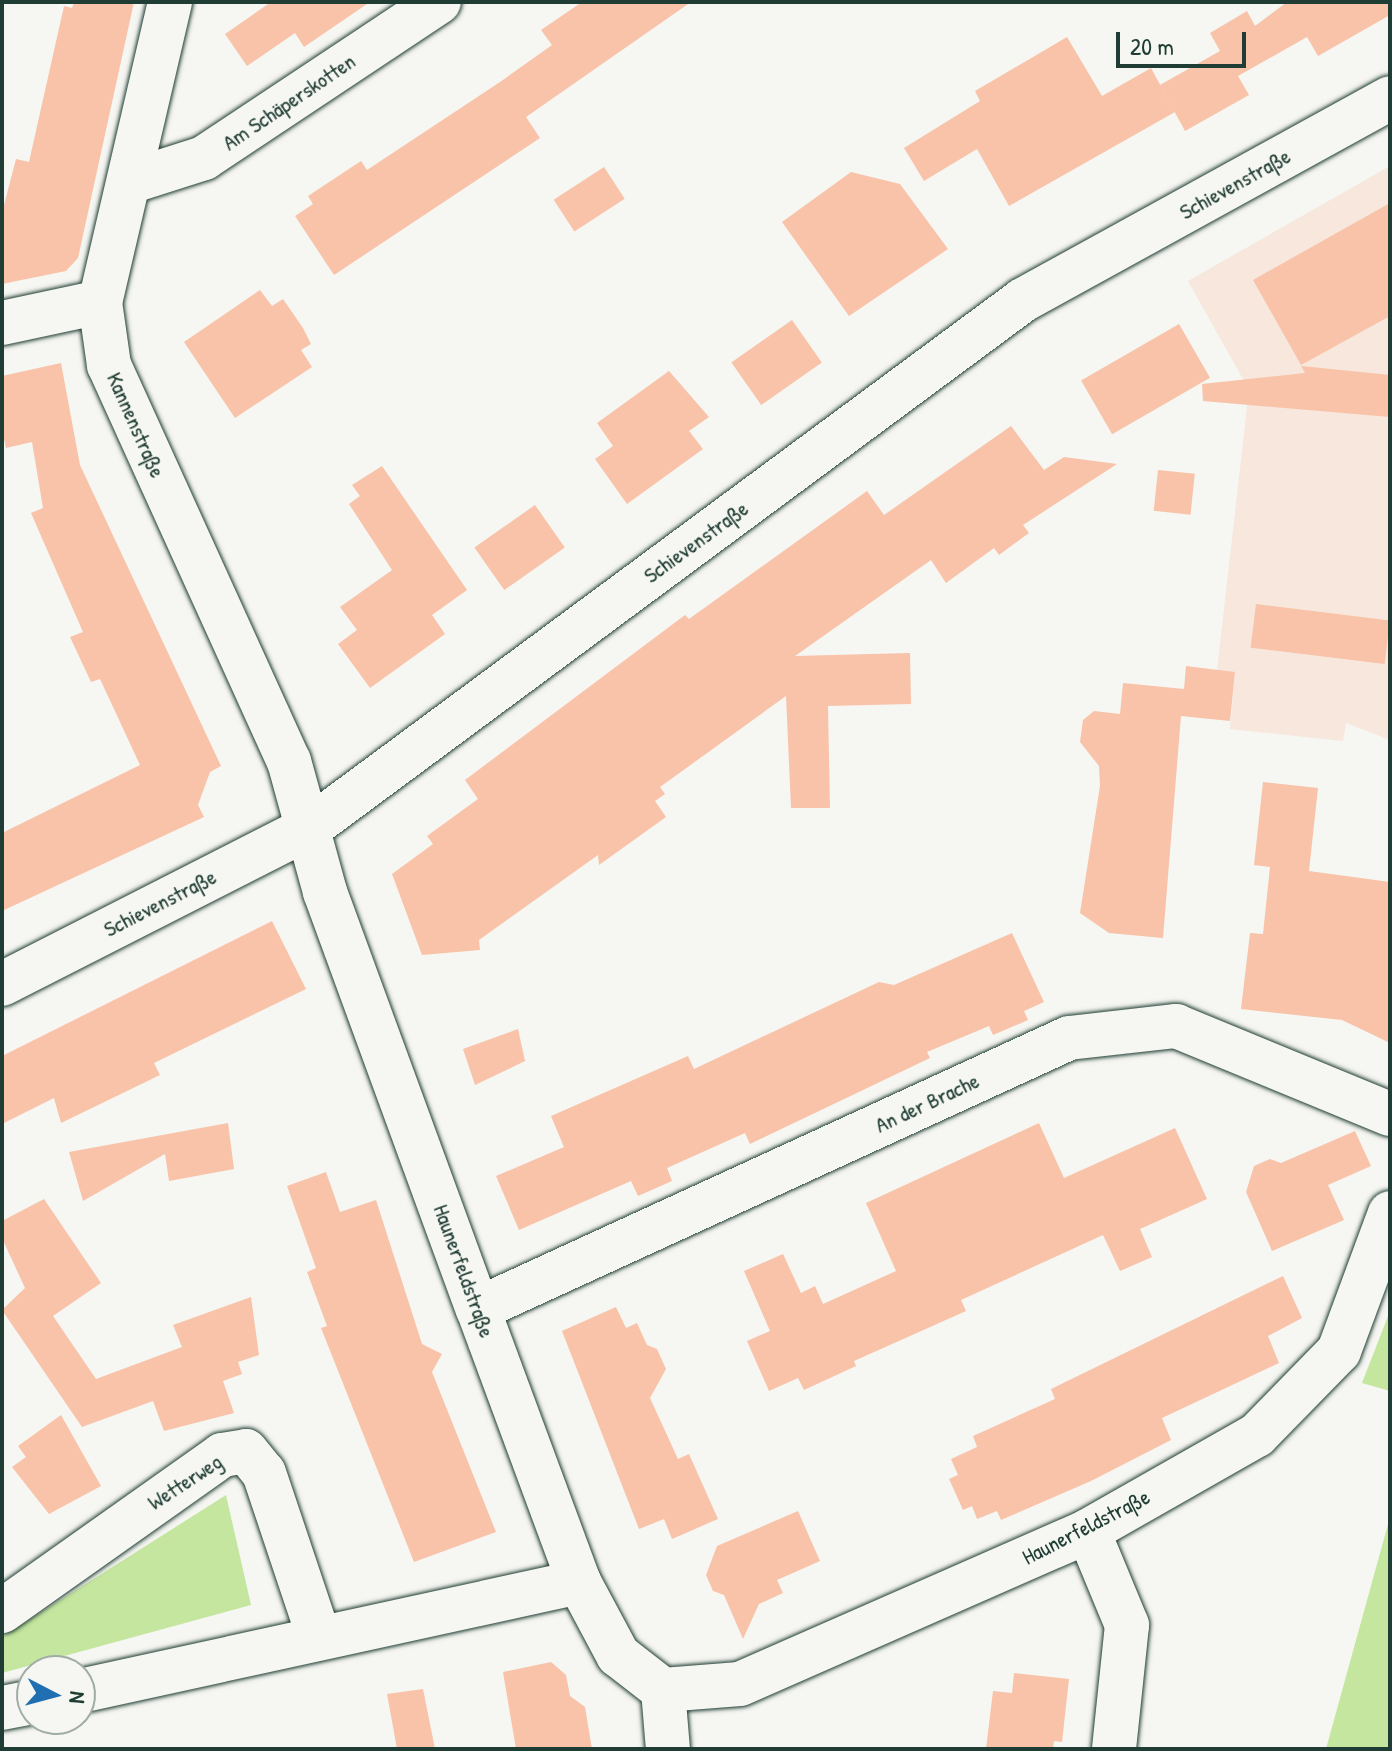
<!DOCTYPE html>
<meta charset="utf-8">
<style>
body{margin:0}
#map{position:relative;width:1392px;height:1751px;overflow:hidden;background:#f6f6f2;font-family:"Patrick Hand",sans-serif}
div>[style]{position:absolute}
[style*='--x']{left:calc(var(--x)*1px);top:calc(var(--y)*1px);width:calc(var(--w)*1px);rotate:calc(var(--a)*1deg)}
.built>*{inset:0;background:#f7e7dc}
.green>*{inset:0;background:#c4e69f}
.building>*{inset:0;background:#f8c3a9;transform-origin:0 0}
.roads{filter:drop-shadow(0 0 2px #1f3d34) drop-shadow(0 0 2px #1f3d34)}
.minor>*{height:44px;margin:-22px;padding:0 22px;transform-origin:22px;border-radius:22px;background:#f6f6f2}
span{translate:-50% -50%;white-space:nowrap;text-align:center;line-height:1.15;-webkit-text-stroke:8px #f6f6f2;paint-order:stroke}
.street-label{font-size:22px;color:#1f3d34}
.frame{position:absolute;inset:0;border:4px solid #1f3d34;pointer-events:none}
.north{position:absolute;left:16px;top:1655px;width:80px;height:80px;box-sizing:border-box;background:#f6f6f2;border:2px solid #a0aca6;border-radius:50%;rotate:96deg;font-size:22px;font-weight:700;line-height:32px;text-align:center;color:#1f3d34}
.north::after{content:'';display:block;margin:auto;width:28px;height:36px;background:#1f6fb2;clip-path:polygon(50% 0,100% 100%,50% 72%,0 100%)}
.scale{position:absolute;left:1116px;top:32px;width:130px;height:36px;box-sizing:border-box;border:4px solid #1f3d34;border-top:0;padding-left:10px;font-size:24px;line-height:28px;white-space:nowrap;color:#1f3d34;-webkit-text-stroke:6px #f6f6f2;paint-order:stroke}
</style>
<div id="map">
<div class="built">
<i style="clip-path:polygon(1390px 166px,1390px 740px,1346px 723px,1343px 741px,1230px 729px,1235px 673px,1217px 670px,1249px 390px,1188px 281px)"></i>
</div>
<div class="green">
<i style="clip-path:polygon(1390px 1311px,1390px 1391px,1362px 1383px)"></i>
<i style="clip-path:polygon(226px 1495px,251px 1605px,2px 1673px,2px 1637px)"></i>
<i style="clip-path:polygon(1390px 1517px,1390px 1749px,1326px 1749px)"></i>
</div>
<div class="building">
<i style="clip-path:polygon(74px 2px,134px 2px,78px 258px,66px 271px,2px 284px,2px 213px,16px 159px,29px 162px,64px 6px,72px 8px)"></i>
<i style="clip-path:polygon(271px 2px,370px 2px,304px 47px,295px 33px,247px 66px,225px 34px)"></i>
<i style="clip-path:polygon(582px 2px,691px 2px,526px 117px,540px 138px,334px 275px,295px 216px,313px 204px,308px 196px,361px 161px,367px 170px,500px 82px,552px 45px,541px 30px)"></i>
<i style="clip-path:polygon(1287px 2px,1390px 2px,1390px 15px,1318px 56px,1307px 37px,1238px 76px,1249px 95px,1185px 131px,1160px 85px,1220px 51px,1210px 33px,1247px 11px,1255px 26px)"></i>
<i style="clip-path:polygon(1067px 37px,1102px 96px,1151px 68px,1175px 112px,1009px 206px,977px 149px,924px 181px,904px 148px,980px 101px,975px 91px)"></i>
<i style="left:604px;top:167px;width:38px;height:60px;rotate:57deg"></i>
<i style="clip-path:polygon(851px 172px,900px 184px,948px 249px,849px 316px,782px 222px)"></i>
<i style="clip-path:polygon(1390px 203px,1390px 316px,1301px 365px,1253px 280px)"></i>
<i style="clip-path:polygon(260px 290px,272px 306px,283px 299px,303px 328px,311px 344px,301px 350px,312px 367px,235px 418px,184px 342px)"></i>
<i style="left:792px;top:320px;width:52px;height:74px;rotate:55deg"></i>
<i style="left:1179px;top:324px;width:62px;height:113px;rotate:60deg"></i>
<i style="clip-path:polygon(61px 363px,80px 465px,221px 766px,210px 772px,198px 805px,204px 817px,2px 911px,2px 833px,140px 765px,100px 679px,91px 682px,70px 637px,83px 632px,31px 513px,43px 508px,32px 442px,6px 448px,2px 430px,2px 376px)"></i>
<i style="clip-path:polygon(1301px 366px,1390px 375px,1390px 417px,1203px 401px,1202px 384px,1305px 373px)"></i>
<i style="clip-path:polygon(669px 371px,709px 417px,689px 431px,703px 449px,627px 504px,595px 459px,613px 446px,597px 423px)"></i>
<i style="clip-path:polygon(1011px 426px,1044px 470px,1064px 457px,1117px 464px,1023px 525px,1029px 533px,999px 555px,994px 548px,946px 583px,931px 560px,795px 656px,910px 653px,911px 704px,828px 706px,830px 808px,791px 808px,786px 696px,660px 787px,665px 794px,655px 801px,666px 817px,599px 865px,598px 855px,479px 940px,480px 950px,422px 955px,392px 874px,433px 844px,427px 836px,478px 799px,465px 780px,685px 615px,689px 619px,867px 491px,884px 515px)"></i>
<i style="clip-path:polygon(382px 466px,467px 590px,432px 615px,445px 634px,370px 688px,338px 644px,357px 630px,340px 607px,392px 570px,349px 504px,360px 496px,352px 485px)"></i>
<i style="left:1158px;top:470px;width:37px;height:41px;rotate:6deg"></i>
<i style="left:535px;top:505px;width:52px;height:74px;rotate:55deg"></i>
<i style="left:1256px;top:604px;width:135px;height:44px;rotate:7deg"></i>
<i style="clip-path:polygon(1186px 666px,1235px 672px,1230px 721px,1181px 716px,1163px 938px,1109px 933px,1080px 913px,1100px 786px,1099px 766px,1080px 742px,1083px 720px,1094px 711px,1120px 714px,1123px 683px,1184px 689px)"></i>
<i style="clip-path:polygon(1263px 782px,1318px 788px,1309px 871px,1390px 882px,1390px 1043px,1342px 1020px,1241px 1009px,1250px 933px,1263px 934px,1270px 867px,1254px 865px)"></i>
<i style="clip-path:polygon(272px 921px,306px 989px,154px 1063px,160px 1075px,61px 1123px,54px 1098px,2px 1124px,2px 1056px)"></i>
<i style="clip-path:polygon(1012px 933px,1044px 1002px,1024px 1011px,1028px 1020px,993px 1035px,989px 1026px,927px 1052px,930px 1058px,750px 1144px,745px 1133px,667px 1168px,672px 1181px,638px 1196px,631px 1181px,519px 1230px,496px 1176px,564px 1147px,551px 1116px,688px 1056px,694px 1069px,879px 982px,894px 985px)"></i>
<i style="clip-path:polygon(518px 1029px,525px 1061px,475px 1085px,463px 1049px)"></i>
<i style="clip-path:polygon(228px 1123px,234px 1169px,169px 1181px,165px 1154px,83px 1201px,69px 1152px)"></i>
<i style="clip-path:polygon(1039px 1123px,1064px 1178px,1175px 1128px,1207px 1199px,1140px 1229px,1152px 1257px,1120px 1271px,1103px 1235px,961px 1300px,966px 1311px,854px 1361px,856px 1366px,804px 1390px,798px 1378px,769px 1391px,747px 1341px,770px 1331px,744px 1271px,783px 1254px,801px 1293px,815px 1286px,823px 1304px,896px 1271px,866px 1203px)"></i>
<i style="clip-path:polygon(1355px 1131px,1371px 1166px,1328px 1185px,1344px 1220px,1272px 1251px,1246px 1192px,1254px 1166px,1270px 1159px,1281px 1163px)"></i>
<i style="clip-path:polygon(326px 1172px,340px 1212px,376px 1200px,422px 1344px,442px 1354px,432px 1372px,496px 1532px,414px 1562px,321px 1328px,327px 1326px,307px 1272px,316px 1268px,287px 1186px)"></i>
<i style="clip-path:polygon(44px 1199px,101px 1283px,53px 1316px,96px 1379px,182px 1347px,173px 1325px,251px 1297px,259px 1355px,238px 1362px,242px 1374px,223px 1381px,234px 1413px,164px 1431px,153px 1401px,82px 1427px,2px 1310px,25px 1288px,2px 1238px,2px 1221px)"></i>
<i style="clip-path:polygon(1283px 1276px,1302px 1318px,1268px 1336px,1279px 1363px,1162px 1418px,1171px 1440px,1091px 1481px,1001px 1520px,997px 1511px,977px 1519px,972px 1506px,963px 1510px,949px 1479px,958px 1475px,951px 1459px,977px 1447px,973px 1436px,1055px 1399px,1051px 1389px)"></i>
<i style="clip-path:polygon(616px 1307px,626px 1328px,637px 1323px,647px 1345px,657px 1349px,666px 1369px,650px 1398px,678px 1459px,689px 1454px,718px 1519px,672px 1539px,664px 1519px,639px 1529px,562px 1331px)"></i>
<i style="clip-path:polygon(61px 1415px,101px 1486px,49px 1514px,12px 1467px,26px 1457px,18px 1446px)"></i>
<i style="clip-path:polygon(798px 1511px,820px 1561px,777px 1580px,783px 1593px,759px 1604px,743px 1639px,724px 1595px,713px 1591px,706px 1575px,717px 1546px)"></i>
<i style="clip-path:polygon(551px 1662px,566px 1675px,570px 1696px,585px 1707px,592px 1749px,516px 1749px,503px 1672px)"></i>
<i style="clip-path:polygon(1014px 1673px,1069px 1679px,1062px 1742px,1054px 1741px,1053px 1749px,986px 1749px,993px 1691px,1012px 1693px)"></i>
<i style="clip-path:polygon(423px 1689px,435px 1749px,397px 1749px,387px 1694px)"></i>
</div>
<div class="roads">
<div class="minor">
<i style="--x:170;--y:2;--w:308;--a:103.1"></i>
<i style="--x:100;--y:302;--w:64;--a:81.9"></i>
<i style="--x:109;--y:365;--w:435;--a:65.6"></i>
<i style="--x:289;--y:761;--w:136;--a:74.6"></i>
<i style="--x:325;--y:892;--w:444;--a:69.9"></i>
<i style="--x:478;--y:1309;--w:291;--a:69.7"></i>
<i style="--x:579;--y:1582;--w:83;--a:61.9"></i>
<i style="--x:618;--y:1655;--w:57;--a:37.9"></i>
<i style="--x:663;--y:1690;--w:77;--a:-4.5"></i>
<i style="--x:740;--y:1684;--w:380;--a:-23.7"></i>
<i style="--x:1088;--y:1531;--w:194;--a:-29.6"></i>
<i style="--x:1257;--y:1435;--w:117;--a:-45.7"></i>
<i style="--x:1339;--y:1351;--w:147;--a:-69.7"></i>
<i style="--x:129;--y:182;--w:79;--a:-17.7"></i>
<i style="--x:204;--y:158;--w:282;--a:-33.6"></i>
<i style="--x:2;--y:323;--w:100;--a:-12.1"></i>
<i style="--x:2;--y:984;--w:348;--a:-27"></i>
<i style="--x:312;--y:826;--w:884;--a:-36.49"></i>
<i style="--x:1023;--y:300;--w:419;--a:-28.8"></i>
<i style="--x:478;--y:1309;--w:650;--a:-24.63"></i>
<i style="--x:1069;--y:1038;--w:108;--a:-6.4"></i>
<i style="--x:1176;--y:1026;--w:231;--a:22.4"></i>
<i style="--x:1088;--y:1531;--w:102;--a:67.5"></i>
<i style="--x:1127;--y:1625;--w:125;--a:96"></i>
<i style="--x:2;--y:1611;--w:270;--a:-35.3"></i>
<i style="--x:222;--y:1455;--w:24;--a:-9"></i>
<i style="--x:246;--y:1451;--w:28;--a:51"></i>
<i style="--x:264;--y:1473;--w:173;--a:71.5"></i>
<i style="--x:663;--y:1690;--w:59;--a:85.2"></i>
<i style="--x:80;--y:1691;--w:511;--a:-12.32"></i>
<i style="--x:2;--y:1708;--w:31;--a:-11"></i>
</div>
</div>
<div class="street-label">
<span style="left:289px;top:102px;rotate:-34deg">Am Schäperskotten</span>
<span style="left:1235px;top:184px;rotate:-29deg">Schievenstraße</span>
<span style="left:136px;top:425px;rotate:66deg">Kannenstraße</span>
<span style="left:696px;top:542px;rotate:-36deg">Schievenstraße</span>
<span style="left:160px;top:903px;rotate:-27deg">Schievenstraße</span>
<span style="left:927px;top:1103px;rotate:-25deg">An der Brache</span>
<span style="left:464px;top:1271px;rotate:70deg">Haunerfeldstraße</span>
<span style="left:185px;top:1482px;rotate:-33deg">Wetterweg</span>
<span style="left:1086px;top:1527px;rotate:-27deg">Haunerfeldstraße</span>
</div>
<div class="frame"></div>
<div class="north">N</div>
<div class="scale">20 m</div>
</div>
